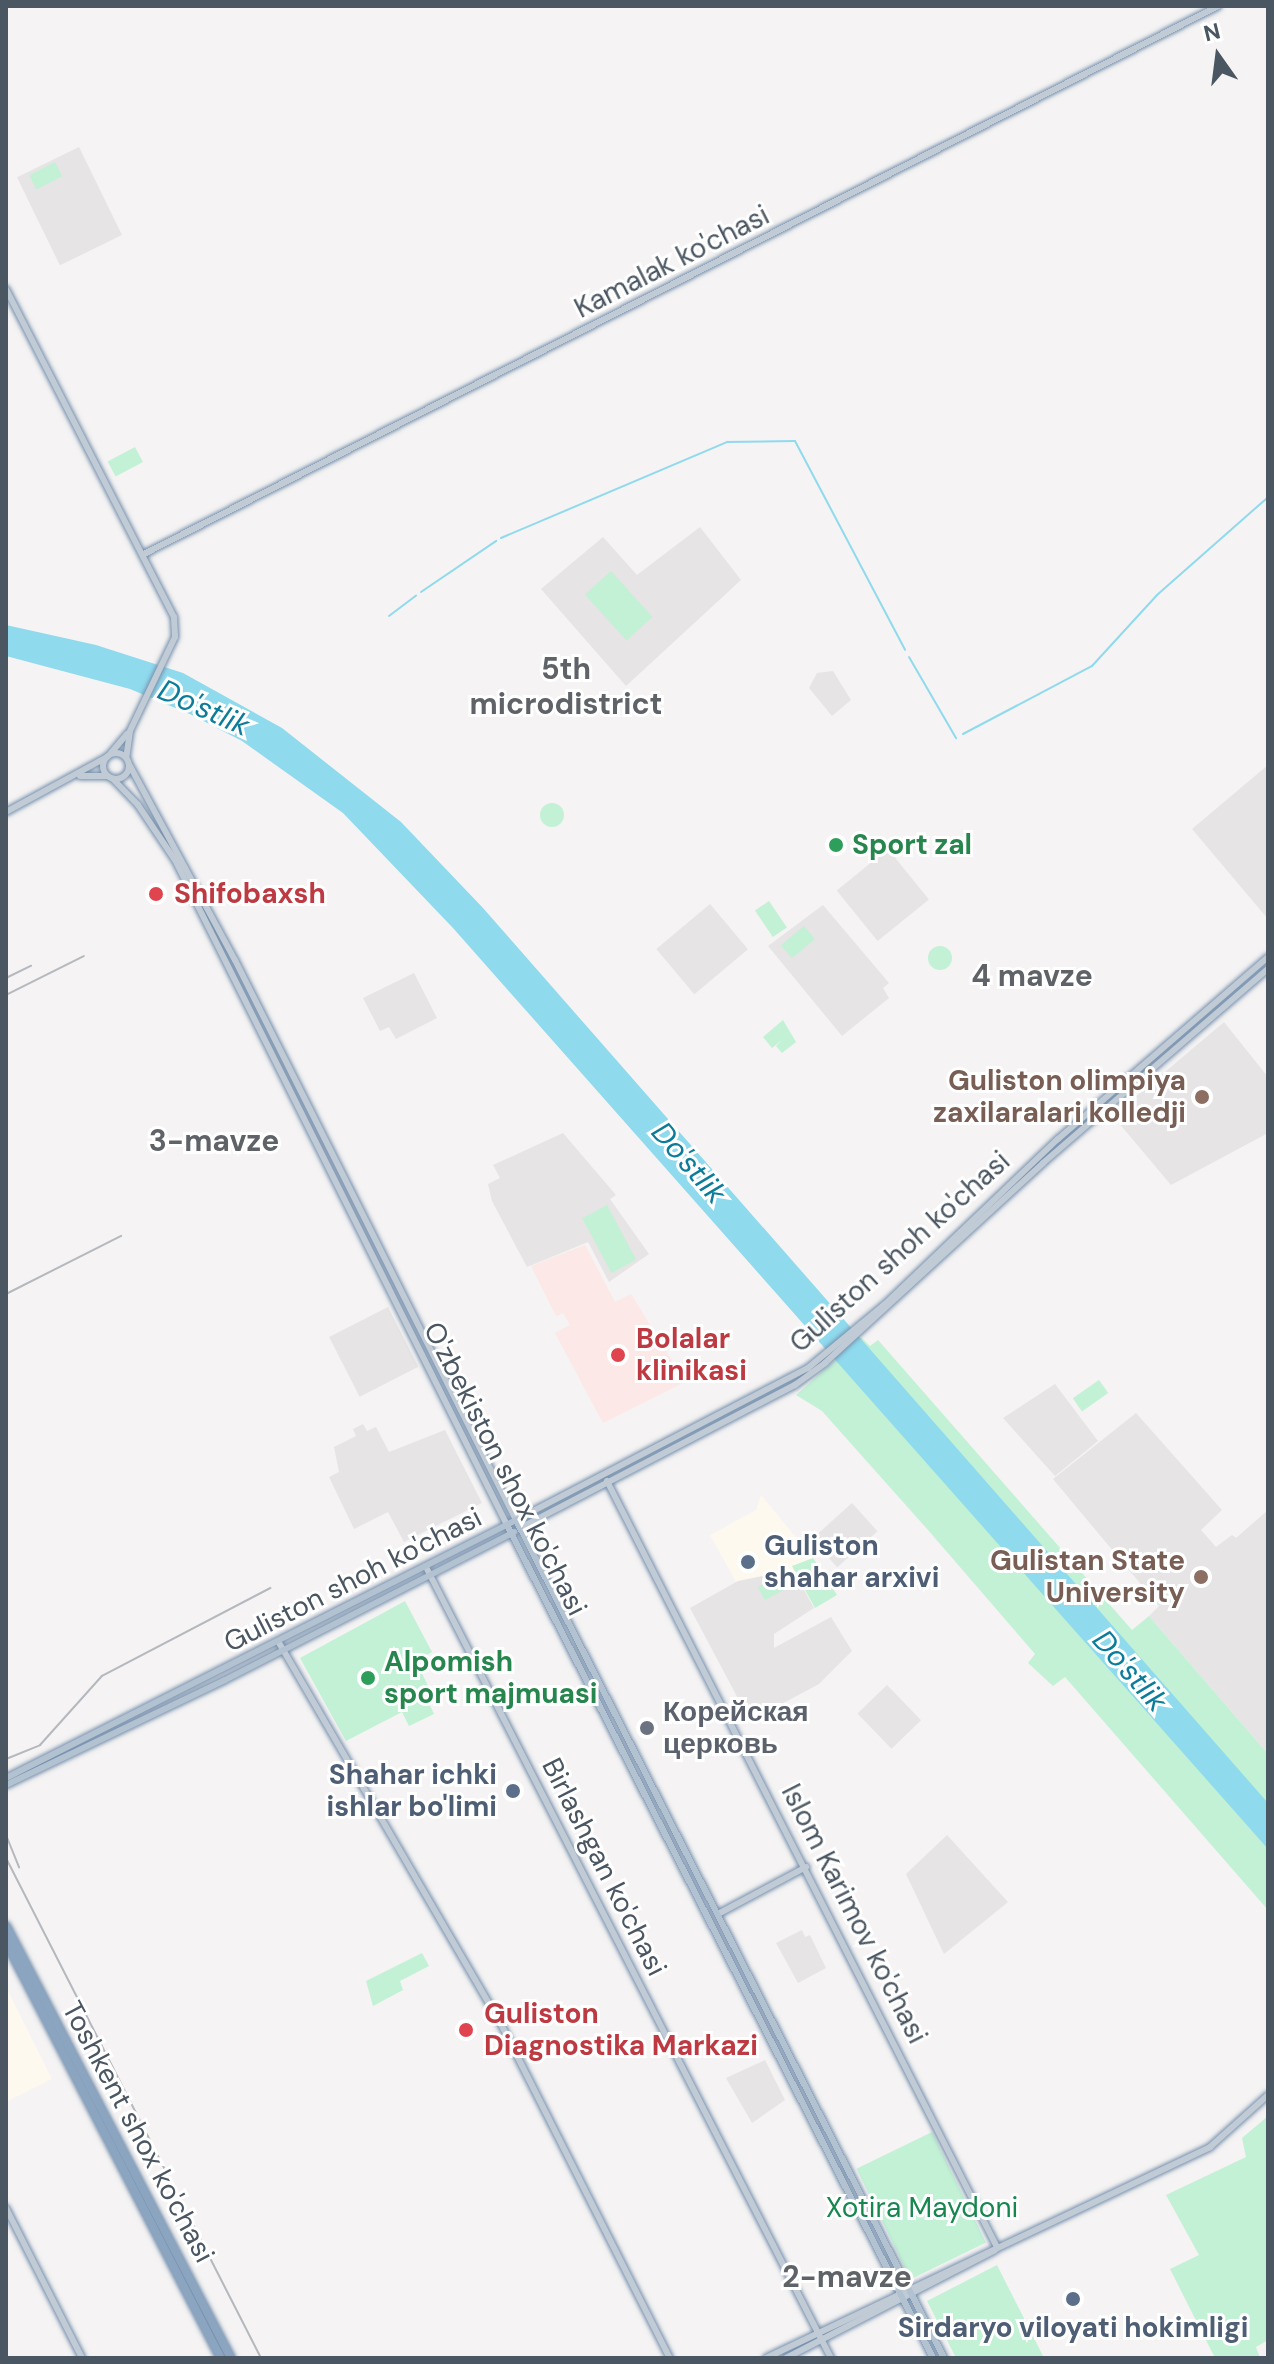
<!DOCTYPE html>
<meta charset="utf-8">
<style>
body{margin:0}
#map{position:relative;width:1274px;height:2364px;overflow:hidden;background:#f5f3f3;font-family:"DM Sans",sans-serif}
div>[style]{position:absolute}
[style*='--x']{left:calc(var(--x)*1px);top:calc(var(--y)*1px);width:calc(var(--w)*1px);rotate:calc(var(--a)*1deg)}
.commercial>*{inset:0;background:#fdf9ef}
.education>*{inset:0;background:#e6e4e5;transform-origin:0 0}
.medical>*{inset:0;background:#fce8e6}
.green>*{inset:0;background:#c3f1d5;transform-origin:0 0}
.round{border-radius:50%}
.water>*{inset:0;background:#90daee}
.stream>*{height:2px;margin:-1px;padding:0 1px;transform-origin:1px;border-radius:1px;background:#90daee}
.roads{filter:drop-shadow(0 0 2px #7690ad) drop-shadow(0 0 2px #7690ad)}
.secondary>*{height:6px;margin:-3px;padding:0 3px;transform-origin:3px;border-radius:3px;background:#c1cbd6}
.secondary>.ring{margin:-3px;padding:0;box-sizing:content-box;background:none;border:6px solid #c1cbd6;border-radius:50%}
.primary>*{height:6px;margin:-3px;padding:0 3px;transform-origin:3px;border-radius:3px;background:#b3c2d1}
.highway>*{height:8px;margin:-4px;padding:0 4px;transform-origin:4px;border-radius:4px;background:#8ba5c1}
.rail>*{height:2px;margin:-1px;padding:0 1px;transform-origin:1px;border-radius:1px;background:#b5b8bd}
.dots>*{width:22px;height:22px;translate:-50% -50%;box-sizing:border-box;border:4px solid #fff;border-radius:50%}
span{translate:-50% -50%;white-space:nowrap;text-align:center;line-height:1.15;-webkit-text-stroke:6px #fff;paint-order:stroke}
.street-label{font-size:28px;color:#4a5661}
.leisure-label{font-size:28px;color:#27864d;font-weight:700}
.left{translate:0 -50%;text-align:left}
.health-label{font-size:28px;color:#be3a42;font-weight:700}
.education-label{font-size:28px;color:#785e54;font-weight:700}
.right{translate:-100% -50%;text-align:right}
.service-label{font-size:28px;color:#4e5e75;font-weight:700}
.worship-label{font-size:28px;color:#5b616d;font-weight:700}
.park-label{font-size:28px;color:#17864f}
.neighbourhood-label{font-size:30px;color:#5f6368;font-weight:700}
.water-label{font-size:30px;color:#0c7c9b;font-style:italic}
.frame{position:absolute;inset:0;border:8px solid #4a5661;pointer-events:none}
.north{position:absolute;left:1178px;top:16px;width:80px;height:80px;-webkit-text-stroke:6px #fff;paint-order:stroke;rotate:346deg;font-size:22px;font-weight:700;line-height:32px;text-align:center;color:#4a5661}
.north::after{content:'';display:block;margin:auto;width:28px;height:36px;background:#4a5661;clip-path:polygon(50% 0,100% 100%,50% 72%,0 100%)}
</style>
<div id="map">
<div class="commercial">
<i style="clip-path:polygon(761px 1495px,813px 1558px,793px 1570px,736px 1582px,710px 1535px,756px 1510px)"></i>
<i style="clip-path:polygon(6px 1987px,52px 2079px,6px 2102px)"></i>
</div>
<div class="education">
<i style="left:79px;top:147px;width:98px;height:69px;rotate:64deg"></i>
<i style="clip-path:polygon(700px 527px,741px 580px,626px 686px,541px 589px,603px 537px,637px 575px)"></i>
<i style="clip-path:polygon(833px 671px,851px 700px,832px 716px,809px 688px,817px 673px)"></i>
<i style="clip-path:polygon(1268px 765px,1268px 919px,1192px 829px)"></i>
<i style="left:888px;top:849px;width:65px;height:66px;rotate:51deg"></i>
<i style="left:710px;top:904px;width:59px;height:70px;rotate:50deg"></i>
<i style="clip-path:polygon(823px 905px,889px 983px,883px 988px,889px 998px,842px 1036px,768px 946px)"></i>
<i style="clip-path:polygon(414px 973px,437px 1018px,396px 1039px,389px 1027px,380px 1031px,363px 998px)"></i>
<i style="clip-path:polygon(1224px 1022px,1268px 1077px,1268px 1133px,1171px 1185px,1113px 1116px)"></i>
<i style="clip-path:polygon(563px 1133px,616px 1195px,610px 1199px,649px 1254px,609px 1282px,588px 1242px,527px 1267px,492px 1201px,488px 1184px,500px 1178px,493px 1165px)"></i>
<i style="left:388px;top:1307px;width:67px;height:66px;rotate:63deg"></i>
<i style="clip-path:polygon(1055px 1384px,1098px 1441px,1055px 1476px,1003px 1418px)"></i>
<i style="clip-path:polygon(1136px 1413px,1222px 1510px,1201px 1530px,1216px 1547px,1232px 1535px,1236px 1538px,1268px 1510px,1268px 1754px,1149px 1616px,1159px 1606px,1053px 1479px)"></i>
<i style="clip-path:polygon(363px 1424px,367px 1431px,376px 1427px,389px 1452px,445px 1430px,482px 1503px,404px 1542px,388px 1512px,354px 1529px,329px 1477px,339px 1472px,334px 1447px,356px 1436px,353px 1429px)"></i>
<i style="left:852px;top:1503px;width:38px;height:54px;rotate:48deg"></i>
<i style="clip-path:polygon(793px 1570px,814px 1608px,774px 1634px,774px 1648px,831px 1617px,852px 1651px,819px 1684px,750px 1721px,690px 1608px,738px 1581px)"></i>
<i style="left:887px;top:1685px;width:49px;height:41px;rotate:46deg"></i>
<i style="clip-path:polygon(947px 1835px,1008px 1902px,944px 1954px,906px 1874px)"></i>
<i style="clip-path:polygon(802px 1930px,805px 1937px,810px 1935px,826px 1968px,798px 1983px,776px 1943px)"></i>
<i style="clip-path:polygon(765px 2060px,785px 2100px,752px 2123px,726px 2078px)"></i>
</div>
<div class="medical">
<i style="clip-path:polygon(585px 1245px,615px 1302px,631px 1294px,685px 1382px,603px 1423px,555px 1333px,570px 1325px,563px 1313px,556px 1316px,531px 1266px)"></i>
</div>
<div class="green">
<i style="left:55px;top:162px;width:16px;height:29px;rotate:63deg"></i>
<i style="left:135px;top:447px;width:17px;height:31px;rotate:62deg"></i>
<i style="left:611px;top:571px;width:62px;height:35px;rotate:48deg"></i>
<i class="round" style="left:540px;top:803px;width:24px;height:24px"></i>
<i style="left:769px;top:901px;width:32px;height:17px;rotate:56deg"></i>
<i style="left:804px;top:926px;width:17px;height:30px;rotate:50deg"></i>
<i class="round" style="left:928px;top:946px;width:24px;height:24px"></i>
<i style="clip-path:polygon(783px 1020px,796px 1042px,782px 1053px,776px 1046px,782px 1040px,772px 1048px,763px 1037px)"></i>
<i style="left:607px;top:1205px;width:62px;height:28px;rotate:62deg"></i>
<i style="clip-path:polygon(861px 1337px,870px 1346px,878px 1340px,1132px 1630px,1149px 1616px,1268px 1754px,1268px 1910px,1065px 1677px,1053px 1686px,1028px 1663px,1035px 1654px,928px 1530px,822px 1411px,796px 1395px)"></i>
<i style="left:1099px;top:1380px;width:16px;height:32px;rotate:55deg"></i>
<i style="clip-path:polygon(813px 1558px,837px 1595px,815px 1608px,792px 1566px)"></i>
<i style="left:786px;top:1572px;width:15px;height:32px;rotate:62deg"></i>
<i style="clip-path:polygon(405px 1601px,432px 1652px,416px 1661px,433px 1696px,427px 1699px,434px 1714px,409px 1726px,402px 1712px,346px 1741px,300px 1658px)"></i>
<i style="clip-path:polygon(422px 1953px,429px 1966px,400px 1981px,403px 1990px,373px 2006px,366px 1981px)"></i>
<i style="clip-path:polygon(1268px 2116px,1268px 2340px,1256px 2347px,1260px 2358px,1215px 2358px,1170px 2269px,1199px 2255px,1166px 2195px,1246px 2157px,1242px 2138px)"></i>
<i style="left:932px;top:2132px;width:123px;height:84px;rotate:64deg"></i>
<i style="clip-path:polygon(997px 2265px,1044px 2358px,956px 2358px,927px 2301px)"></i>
</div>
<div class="water">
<i style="clip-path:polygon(6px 625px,96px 645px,183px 673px,282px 728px,401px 822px,483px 908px,1268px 1803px,1268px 1849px,453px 928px,343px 813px,242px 741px,192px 715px,130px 689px,6px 656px)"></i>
</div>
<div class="stream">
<i style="--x:501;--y:538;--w:246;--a:-23"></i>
<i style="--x:727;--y:442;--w:68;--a:-0.8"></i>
<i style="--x:795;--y:441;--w:236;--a:62.2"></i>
<i style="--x:421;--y:592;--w:91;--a:-34.2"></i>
<i style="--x:389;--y:616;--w:34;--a:-37"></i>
<i style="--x:909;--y:657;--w:94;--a:59.9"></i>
<i style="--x:963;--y:734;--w:146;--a:-27.8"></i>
<i style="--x:1092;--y:666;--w:96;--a:-47.5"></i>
<i style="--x:1157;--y:595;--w:148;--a:-41.4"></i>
</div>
<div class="roads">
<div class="secondary">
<i style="--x:6;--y:289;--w:369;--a:62.9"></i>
<i style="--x:174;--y:617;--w:20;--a:87"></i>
<i style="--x:175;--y:637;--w:104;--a:115.6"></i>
<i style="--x:130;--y:731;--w:27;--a:98"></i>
<i style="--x:144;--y:554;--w:1206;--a:-27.03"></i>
<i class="ring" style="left:103px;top:753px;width:20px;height:20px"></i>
<i style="--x:111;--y:753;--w:25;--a:-50"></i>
<i style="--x:130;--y:766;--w:221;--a:61.6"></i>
<i style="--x:235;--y:960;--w:627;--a:63.35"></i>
<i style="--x:516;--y:1520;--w:329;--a:-27.5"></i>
<i style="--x:808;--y:1368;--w:99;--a:-39.7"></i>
<i style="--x:884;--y:1305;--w:240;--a:-43.7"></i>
<i style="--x:1058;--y:1139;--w:278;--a:-40.9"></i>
<i style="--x:80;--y:776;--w:27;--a:0"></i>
<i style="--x:113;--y:779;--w:36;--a:46"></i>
<i style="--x:138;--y:805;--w:66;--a:56.1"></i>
<i style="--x:175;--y:860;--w:743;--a:63.47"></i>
<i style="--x:6;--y:812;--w:115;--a:-28.6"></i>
<i style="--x:607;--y:1481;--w:860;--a:63.02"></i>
<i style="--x:520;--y:1528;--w:310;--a:-27.5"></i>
<i style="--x:795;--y:1385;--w:37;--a:-36"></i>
<i style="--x:825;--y:1363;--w:296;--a:-42.5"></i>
<i style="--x:1043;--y:1163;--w:297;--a:-40.8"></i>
<i style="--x:426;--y:1567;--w:889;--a:62.89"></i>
<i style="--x:278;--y:1641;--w:443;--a:59.8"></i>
<i style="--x:501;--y:2024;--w:374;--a:63.2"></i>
<i style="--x:718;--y:1914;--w:100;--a:-28.1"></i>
<i style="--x:6;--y:2208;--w:168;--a:63.1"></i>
<i style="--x:766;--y:2358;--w:492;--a:-25.4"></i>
<i style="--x:1210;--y:2147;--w:78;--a:-41.9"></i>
<i style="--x:786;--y:2358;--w:235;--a:-27.3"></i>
</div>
<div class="primary">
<i style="--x:507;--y:1525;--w:936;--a:62.91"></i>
<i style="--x:6;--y:1778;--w:572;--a:-26.83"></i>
<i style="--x:516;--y:1520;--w:941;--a:62.94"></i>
<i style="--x:6;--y:1785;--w:243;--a:-25.6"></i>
<i style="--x:225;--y:1680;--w:325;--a:-27.1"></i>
</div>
<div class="highway">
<i style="--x:6;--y:1926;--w:487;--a:62.5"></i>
<i style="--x:6;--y:1942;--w:468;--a:62.7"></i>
</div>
</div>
<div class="rail">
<i style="--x:6;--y:978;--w:28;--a:-26"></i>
<i style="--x:6;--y:995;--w:87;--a:-26.6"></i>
<i style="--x:6;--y:1294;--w:129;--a:-26.8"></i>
<i style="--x:6;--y:1759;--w:37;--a:-22"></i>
<i style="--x:40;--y:1745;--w:93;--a:-48.1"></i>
<i style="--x:102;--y:1676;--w:190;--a:-27.6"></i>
<i style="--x:6;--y:1835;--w:35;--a:68"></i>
<i style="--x:6;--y:1858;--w:561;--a:62.98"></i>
</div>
<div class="dots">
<i style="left:836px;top:845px;background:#2e9e5b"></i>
<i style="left:156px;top:894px;background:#e0444e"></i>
<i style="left:1202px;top:1097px;background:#8d6e63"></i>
<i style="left:618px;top:1355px;background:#e0444e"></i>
<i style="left:748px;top:1562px;background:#5c6f8a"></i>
<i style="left:1201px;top:1577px;background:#8d6e63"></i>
<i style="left:368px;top:1678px;background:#2e9e5b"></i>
<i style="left:647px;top:1728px;background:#6b7280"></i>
<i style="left:513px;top:1791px;background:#5c6f8a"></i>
<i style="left:466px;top:2030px;background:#e0444e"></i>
<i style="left:1073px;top:2299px;background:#5c6f8a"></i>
</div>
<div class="street-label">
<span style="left:672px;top:262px;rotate:-27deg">Kamalak ko'chasi</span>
<span style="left:900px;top:1252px;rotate:-42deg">Guliston shoh ko'chasi</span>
<span style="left:505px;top:1469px;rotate:63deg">O'zbekiston shox ko'chasi</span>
<span style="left:353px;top:1580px;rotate:-27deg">Guliston shoh ko'chasi</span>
<span style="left:604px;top:1867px;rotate:63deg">Birlashgan ko'chasi</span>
<span style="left:854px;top:1914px;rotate:63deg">Islom Karimov ko'chasi</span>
<span style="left:138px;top:2132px;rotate:62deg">Toshkent shox ko'chasi</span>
</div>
<div class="leisure-label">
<span class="left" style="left:852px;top:845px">Sport zal</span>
<span class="left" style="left:384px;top:1678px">Alpomish<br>sport majmuasi</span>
</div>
<div class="health-label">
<span class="left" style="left:174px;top:894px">Shifobaxsh</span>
<span class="left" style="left:636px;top:1355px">Bolalar<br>klinikasi</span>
<span class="left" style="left:484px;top:2030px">Guliston<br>Diagnostika Markazi</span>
</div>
<div class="education-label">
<span class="right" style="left:1186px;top:1097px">Guliston olimpiya<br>zaxilaralari kolledji</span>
<span class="right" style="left:1185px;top:1577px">Gulistan State<br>University</span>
</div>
<div class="service-label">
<span class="left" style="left:764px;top:1562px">Guliston<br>shahar arxivi</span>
<span class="right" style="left:497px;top:1791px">Shahar ichki<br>ishlar bo'limi</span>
<span style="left:1073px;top:2328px">Sirdaryo viloyati hokimligi</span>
</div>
<div class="worship-label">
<span class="left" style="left:663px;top:1728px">Корейская<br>церковь</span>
</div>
<div class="park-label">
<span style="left:922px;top:2208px">Xotira Maydoni</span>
</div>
<div class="neighbourhood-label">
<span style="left:566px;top:686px">5th<br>microdistrict</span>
<span style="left:1032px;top:976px">4 mavze</span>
<span style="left:214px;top:1141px">3-mavze</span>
<span style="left:847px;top:2277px">2-mavze</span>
</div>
<div class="water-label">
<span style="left:204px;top:708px;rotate:24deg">Do'stlik</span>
<span style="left:689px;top:1163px;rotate:49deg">Do'stlik</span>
<span style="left:1130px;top:1671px;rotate:49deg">Do'stlik</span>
</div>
<div class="frame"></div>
<div class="north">N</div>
</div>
